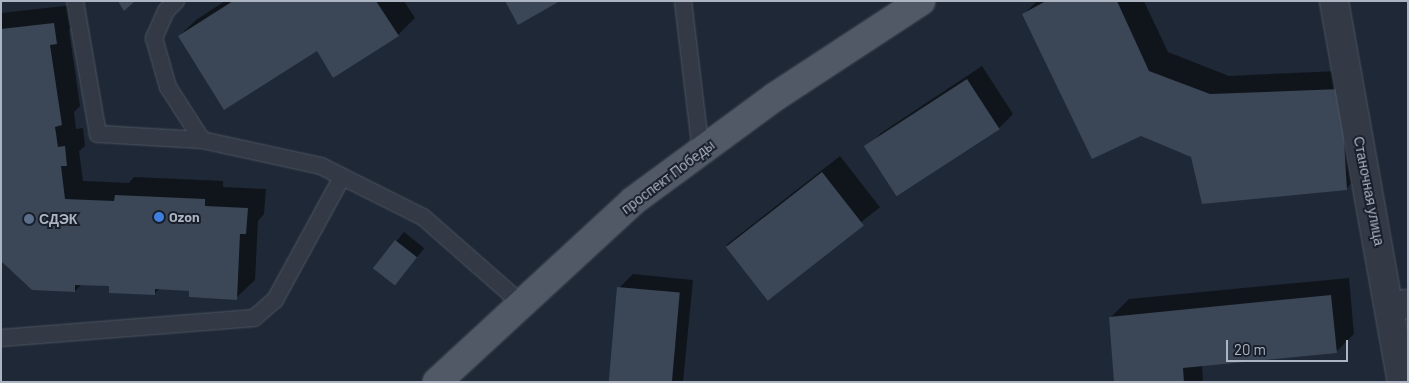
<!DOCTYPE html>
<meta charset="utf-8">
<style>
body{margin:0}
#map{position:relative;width:1409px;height:383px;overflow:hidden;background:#1f2836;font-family:Barlow,sans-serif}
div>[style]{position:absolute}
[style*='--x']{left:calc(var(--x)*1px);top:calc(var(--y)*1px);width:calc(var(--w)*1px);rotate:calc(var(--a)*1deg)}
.shadow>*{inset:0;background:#0007;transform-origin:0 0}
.building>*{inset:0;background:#3b4656;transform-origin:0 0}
.roads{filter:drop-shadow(0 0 1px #4d5561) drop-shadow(0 0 1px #4d5561)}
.service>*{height:16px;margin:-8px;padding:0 8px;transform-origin:8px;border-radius:8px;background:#333a46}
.minor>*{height:28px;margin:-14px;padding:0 14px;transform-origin:14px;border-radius:14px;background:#333a46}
.tertiary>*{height:28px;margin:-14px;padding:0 14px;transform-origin:14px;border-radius:14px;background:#333a46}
.primary>*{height:28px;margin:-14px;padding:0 14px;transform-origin:14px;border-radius:14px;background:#515967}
.dots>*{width:14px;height:14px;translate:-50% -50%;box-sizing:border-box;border:2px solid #181f2b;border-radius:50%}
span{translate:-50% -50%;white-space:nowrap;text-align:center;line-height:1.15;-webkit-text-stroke:4px #181f2b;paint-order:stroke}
.street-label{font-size:14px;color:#adb5c3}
.poi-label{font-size:14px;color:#adb5c3;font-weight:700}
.left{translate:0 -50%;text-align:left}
.frame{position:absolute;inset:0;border:2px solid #adb5c3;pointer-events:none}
.scale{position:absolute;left:1226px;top:340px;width:122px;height:22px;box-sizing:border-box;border:2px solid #adb5c3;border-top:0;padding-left:6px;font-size:15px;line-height:18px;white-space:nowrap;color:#adb5c3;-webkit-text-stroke:4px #181f2b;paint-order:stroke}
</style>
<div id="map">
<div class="shadow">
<i style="clip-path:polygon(225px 1px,404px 1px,415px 18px,398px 35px,317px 50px,179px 36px,196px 20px)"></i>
<i style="clip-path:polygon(1037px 1px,1144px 1px,1168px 52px,1229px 76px,1360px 70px,1365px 170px,1346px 189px,1192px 156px,1024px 14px)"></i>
<i style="clip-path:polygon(73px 5px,75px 24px,69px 30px,80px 106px,74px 112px,76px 129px,83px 128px,85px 146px,79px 151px,83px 181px,129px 183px,134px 177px,223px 181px,223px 187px,266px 189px,264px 214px,258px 221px,255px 280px,236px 298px,191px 289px,160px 288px,154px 294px,110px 285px,82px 284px,75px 291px,1px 259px,1px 13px)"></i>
<i style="clip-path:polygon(982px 66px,1013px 114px,999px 128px,867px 147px,881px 133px)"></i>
<i style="left:840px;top:156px;width:65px;height:144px;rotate:52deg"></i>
<i style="left:404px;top:232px;width:26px;height:47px;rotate:39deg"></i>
<i style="clip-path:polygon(633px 274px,693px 280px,683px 382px,609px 382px,619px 288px)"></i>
<i style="clip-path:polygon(1349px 278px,1354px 334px,1336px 352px,1202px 365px,1203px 382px,1115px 382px,1111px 317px,1129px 299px)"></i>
</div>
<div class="building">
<i style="clip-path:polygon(118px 1px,135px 1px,124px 11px)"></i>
<i style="clip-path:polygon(233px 1px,376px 1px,399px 36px,333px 78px,317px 51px,224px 110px,178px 36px)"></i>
<i style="clip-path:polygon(505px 1px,560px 1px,518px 25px)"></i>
<i style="clip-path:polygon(1046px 1px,1117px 1px,1149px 71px,1210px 94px,1341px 89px,1347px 190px,1202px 204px,1191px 157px,1141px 136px,1092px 159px,1022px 14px)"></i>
<i style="clip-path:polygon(54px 23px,57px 44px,50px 45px,62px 125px,55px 127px,58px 147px,65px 146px,67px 166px,61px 166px,65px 199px,114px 201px,115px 195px,205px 199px,205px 206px,248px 208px,246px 234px,240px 234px,237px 300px,189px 297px,189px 291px,155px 289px,155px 295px,109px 293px,109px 286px,75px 285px,75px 292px,32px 290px,1px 261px,1px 29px)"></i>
<i style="left:967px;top:79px;width:60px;height:123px;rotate:57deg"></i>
<i style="left:822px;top:172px;width:68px;height:122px;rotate:52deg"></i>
<i style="left:395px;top:240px;width:28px;height:36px;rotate:38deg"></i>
<i style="left:617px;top:287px;width:63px;height:96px;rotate:5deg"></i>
<i style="clip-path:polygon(1331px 295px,1337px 353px,1183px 368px,1184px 382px,1114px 382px,1109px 317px)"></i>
</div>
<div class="roads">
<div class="service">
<i style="--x:75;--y:1;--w:135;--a:80.2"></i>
<i style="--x:98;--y:134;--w:104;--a:3.3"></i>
<i style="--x:176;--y:1;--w:14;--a:135"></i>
<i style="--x:166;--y:11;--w:30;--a:114"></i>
<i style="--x:154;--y:38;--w:51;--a:74.1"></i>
<i style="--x:168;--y:87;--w:63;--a:57.3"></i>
<i style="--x:202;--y:140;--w:122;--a:12.3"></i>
<i style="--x:321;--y:166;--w:114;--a:26.6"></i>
<i style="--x:423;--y:217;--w:132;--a:41.3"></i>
<i style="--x:683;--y:1;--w:151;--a:83.2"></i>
<i style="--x:1;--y:338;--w:254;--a:-4.5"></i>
<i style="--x:254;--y:318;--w:28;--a:-41"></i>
<i style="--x:275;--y:300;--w:140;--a:-61.4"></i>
</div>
<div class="minor">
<i style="--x:1391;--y:306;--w:17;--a:-7"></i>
</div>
<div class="tertiary">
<i style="--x:1334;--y:1;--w:387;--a:79.9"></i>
</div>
<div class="primary">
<i style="--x:437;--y:382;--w:267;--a:-42.7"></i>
<i style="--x:633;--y:201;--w:177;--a:-36.3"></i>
<i style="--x:776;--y:96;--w:173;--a:-33.2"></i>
</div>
</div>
<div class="dots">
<i style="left:159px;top:217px;background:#3f7fe0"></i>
<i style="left:29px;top:219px;background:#5c6f8a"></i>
</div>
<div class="street-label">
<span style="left:668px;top:177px;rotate:-37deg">проспект Победы</span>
<span style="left:1369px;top:191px;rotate:79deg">Станочная улица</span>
</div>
<div class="poi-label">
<span class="left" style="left:169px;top:217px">Ozon</span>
<span class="left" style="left:39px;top:219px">СДЭК</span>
</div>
<div class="frame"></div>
<div class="scale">20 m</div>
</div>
